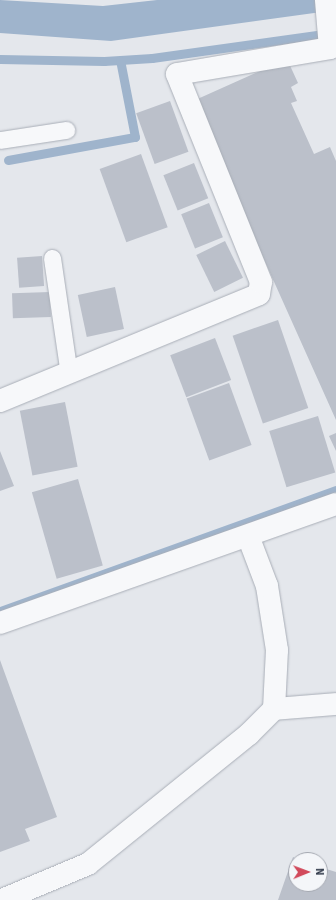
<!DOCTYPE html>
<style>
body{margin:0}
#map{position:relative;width:336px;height:900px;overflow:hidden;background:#e4e7ec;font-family:"Source Sans 3",sans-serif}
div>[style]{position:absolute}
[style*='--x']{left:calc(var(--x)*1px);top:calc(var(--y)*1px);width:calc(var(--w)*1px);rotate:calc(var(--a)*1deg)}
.water>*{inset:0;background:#9fb4cc}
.stream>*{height:9px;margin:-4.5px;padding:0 4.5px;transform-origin:4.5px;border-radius:4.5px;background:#9fb4cc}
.building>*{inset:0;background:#bbc0ca;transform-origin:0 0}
.roads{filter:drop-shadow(0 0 1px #a9aeb7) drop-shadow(0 0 1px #a9aeb7)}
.service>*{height:17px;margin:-8.5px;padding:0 8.5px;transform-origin:8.5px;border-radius:8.5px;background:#f7f8fa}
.minor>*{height:22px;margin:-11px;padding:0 11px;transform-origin:11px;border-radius:11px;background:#f7f8fa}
span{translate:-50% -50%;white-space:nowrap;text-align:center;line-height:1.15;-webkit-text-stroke:3px #f4f6f9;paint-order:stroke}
.north{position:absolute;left:288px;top:852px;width:40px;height:40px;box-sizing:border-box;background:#f4f6f9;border:1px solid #a4a8b1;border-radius:50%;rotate:89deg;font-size:11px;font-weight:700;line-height:16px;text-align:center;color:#2b3445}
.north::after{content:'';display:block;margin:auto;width:14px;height:18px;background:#d1495b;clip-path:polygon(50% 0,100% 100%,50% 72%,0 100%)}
</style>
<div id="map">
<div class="water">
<i style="clip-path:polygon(0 0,103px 6px,157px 0,336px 0,336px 10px,111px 41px,0 33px)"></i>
</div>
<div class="stream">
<i style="--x:0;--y:59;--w:104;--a:1.1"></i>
<i style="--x:104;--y:61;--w:48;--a:-3.6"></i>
<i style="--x:152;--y:58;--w:179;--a:-8"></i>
<i style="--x:8;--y:160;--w:129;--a:-10.3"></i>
<i style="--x:135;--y:137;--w:78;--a:-101"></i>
<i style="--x:0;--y:611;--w:357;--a:-19.8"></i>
</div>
<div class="building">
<i style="clip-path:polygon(287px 59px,298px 83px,291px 87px,297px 101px,291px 103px,314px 154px,330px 147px,336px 161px,336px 420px,193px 101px)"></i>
<i style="left:170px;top:101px;width:54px;height:36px;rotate:70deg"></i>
<i style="left:141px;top:154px;width:78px;height:44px;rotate:70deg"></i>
<i style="left:194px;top:163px;width:38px;height:33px;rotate:68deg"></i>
<i style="left:209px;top:203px;width:37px;height:30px;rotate:68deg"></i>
<i style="left:225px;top:241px;width:41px;height:32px;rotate:64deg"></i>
<i style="left:42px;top:256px;width:30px;height:25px;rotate:86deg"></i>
<i style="left:115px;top:287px;width:43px;height:38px;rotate:78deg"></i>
<i style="left:50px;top:292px;width:25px;height:38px;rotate:88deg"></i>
<i style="left:278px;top:320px;width:93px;height:48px;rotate:71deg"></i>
<i style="left:215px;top:338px;width:45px;height:48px;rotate:69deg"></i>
<i style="left:229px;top:383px;width:66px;height:45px;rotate:70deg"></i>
<i style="left:65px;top:402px;width:66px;height:46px;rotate:79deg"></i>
<i style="left:318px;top:416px;width:59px;height:51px;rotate:73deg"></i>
<i style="clip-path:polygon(336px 433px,336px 451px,329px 436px)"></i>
<i style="clip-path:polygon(0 451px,14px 486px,0 491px)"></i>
<i style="left:78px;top:479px;width:90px;height:48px;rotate:74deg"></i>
<i style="clip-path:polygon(0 660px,57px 817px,25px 829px,30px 841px,0 852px)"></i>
<i style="clip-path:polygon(293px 857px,300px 860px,296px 860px,296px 884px,320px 884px,320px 867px,336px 872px,336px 900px,278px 900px)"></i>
</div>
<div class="roads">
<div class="service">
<i style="--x:0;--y:140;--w:67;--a:-8.6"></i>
<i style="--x:52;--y:258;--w:117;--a:81.7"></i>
</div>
<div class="minor">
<i style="--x:0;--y:401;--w:280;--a:-22.4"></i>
<i style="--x:259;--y:294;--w:12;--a:-81"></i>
<i style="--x:261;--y:282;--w:224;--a:-112"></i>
<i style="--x:177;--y:74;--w:155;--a:-9.6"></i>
<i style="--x:330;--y:48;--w:48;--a:-94.8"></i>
<i style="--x:0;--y:623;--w:356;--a:-19.5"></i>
<i style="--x:274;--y:709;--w:62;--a:-4.6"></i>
<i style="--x:2;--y:900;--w:93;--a:-22.7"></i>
<i style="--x:88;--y:864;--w:207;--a:-38.9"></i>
<i style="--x:249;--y:734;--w:35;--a:-45"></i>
<i style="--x:274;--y:709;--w:59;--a:-87.1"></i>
<i style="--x:277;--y:650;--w:65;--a:-98.9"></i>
<i style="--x:267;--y:586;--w:53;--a:-110.8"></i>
</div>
</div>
<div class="north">N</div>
</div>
